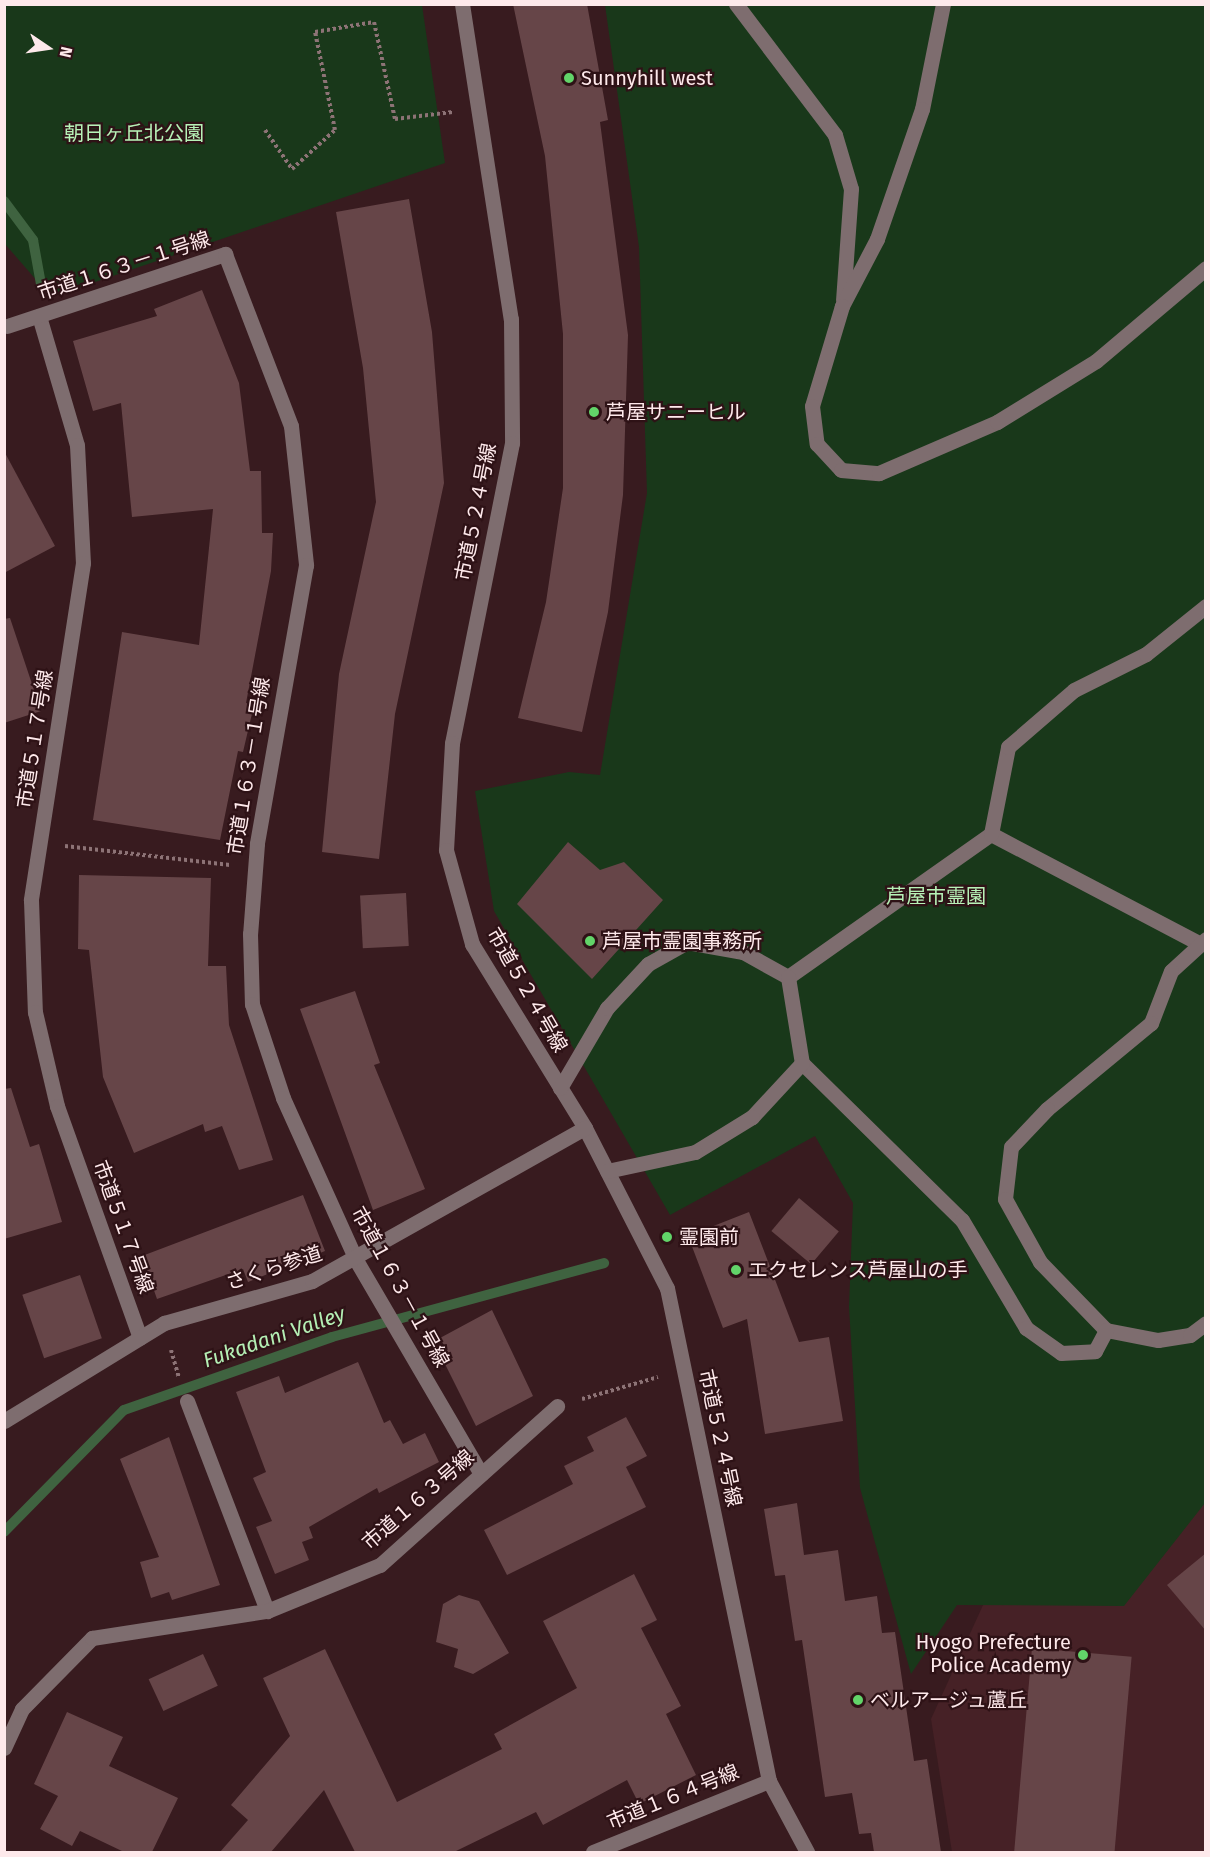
<!DOCTYPE html>
<meta charset="utf-8">
<style>
body{margin:0}
#map{position:relative;width:1210px;height:1857px;overflow:hidden;background:#381b1f;font-family:"Fira Sans","Noto Sans JP",sans-serif}
div>[style]{position:absolute}
[style*='--x']{left:calc(var(--x)*1px);top:calc(var(--y)*1px);width:calc(var(--w)*1px);rotate:calc(var(--a)*1deg)}
.built>*{inset:0;background:#462126}
.green>*{inset:0;background:#19381a}
.stream>*{height:10px;margin:-5px;padding:0 5px;transform-origin:5px;border-radius:5px;background:#3f6340}
.building>*{inset:0;background:#664548;transform-origin:0 0}
.path>*{height:4px;margin-top:-2px;transform-origin:0;background:repeating-linear-gradient(90deg,#8d7376 0 3px,transparent 0 6px)}
.minor>*{height:15px;margin:-7.5px;padding:0 7.5px;transform-origin:7.5px;border-radius:7.5px;background:#7e6d6f}
.dots>*{width:16px;height:16px;translate:-50% -50%;box-sizing:border-box;border:3px solid #2e1216;border-radius:50%}
span{translate:-50% -50%;white-space:nowrap;text-align:center;line-height:1.15;-webkit-text-stroke:4.5px #2e1216;paint-order:stroke}
.poi-label{font-size:20px;color:#fee9eb}
.left{translate:0 -50%;text-align:left}
.right{translate:-100% -50%;text-align:right}
.park-label{font-size:20px;color:#b7f2b7}
.street-label{font-size:20px;color:#fee9eb}
.water-label{font-size:21px;color:#b4efb4;font-style:italic}
.frame{position:absolute;inset:0;border:6px solid #fee9eb;pointer-events:none}
.north{position:absolute;left:18px;top:18px;width:60px;height:60px;-webkit-text-stroke:4px #2e1216;paint-order:stroke;rotate:103deg;font-size:16px;font-weight:700;line-height:24px;text-align:center;color:#fee9eb}
.north::after{content:'';display:block;margin:auto;width:21px;height:27px;background:#fee9eb;clip-path:polygon(50% 0,100% 100%,50% 72%,0 100%)}
</style>
<div id="map">
<div class="built">
<i style="clip-path:polygon(1205px 1483px,1205px 1852px,952px 1852px,931px 1719px,989px 1592px)"></i>
</div>
<div class="green">
<i style="clip-path:polygon(5px 4px,422px 5px,445px 163px,51px 297px,5px 244px)"></i>
<i style="clip-path:polygon(605px 5px,1205px 5px,1205px 1503px,1124px 1606px,957px 1605px,911px 1674px,860px 1488px,849px 1307px,853px 1203px,815px 1136px,670px 1215px,494px 911px,475px 791px,569px 772px,600px 775px,647px 493px,639px 247px)"></i>
</div>
<div class="stream">
<i style="--x:4;--y:201;--w:49;--a:53.4"></i>
<i style="--x:33;--y:240;--w:45;--a:79.7"></i>
<i style="--x:4;--y:1532;--w:171;--a:-45.5"></i>
<i style="--x:124;--y:1410;--w:220;--a:-19.3"></i>
<i style="--x:332;--y:1337;--w:282;--a:-15.2"></i>
</div>
<div class="building">
<i style="clip-path:polygon(513px 4px,587px 4px,608px 120px,600px 122px,628px 335px,623px 495px,608px 612px,582px 732px,518px 718px,546px 602px,563px 488px,563px 334px,545px 156px)"></i>
<i style="clip-path:polygon(409px 199px,432px 332px,444px 483px,395px 714px,379px 859px,322px 852px,339px 674px,376px 502px,363px 368px,336px 212px)"></i>
<i style="clip-path:polygon(202px 290px,239px 383px,250px 471px,261px 471px,262px 533px,273px 533px,271px 571px,246px 703px,254px 705px,243px 752px,238px 751px,220px 840px,93px 820px,122px 632px,199px 645px,213px 509px,132px 517px,121px 403px,93px 411px,73px 341px,157px 316px,154px 309px)"></i>
<i style="clip-path:polygon(4px 451px,55px 546px,4px 573px)"></i>
<i style="clip-path:polygon(10px 618px,41px 711px,4px 723px,4px 619px)"></i>
<i style="clip-path:polygon(568px 842px,600px 870px,624px 862px,663px 900px,592px 979px,517px 904px)"></i>
<i style="clip-path:polygon(79px 875px,211px 878px,208px 966px,226px 966px,229px 1025px,273px 1160px,239px 1170px,222px 1126px,205px 1132px,203px 1124px,134px 1153px,103px 1077px,89px 950px,78px 949px)"></i>
<i style="left:406px;top:893px;width:53px;height:46px;rotate:87deg"></i>
<i style="clip-path:polygon(355px 991px,380px 1063px,374px 1065px,425px 1189px,373px 1210px,300px 1009px)"></i>
<i style="clip-path:polygon(11px 1088px,30px 1147px,39px 1144px,62px 1222px,4px 1239px,4px 1089px)"></i>
<i style="clip-path:polygon(303px 1195px,325px 1251px,248px 1282px,243px 1269px,157px 1299px,142px 1256px)"></i>
<i style="left:799px;top:1198px;width:52px;height:43px;rotate:40deg"></i>
<i style="clip-path:polygon(749px 1212px,799px 1342px,829px 1337px,843px 1421px,765px 1434px,747px 1319px,723px 1328px,688px 1236px)"></i>
<i style="left:80px;top:1275px;width:67px;height:61px;rotate:71deg"></i>
<i style="clip-path:polygon(492px 1310px,533px 1396px,476px 1426px,444px 1362px,451px 1358px,440px 1338px)"></i>
<i style="clip-path:polygon(358px 1362px,384px 1423px,390px 1420px,403px 1444px,425px 1433px,439px 1462px,379px 1493px,377px 1488px,309px 1527px,313px 1538px,302px 1542px,309px 1560px,275px 1574px,256px 1527px,272px 1521px,253px 1478px,266px 1472px,236px 1392px,279px 1376px,285px 1393px)"></i>
<i style="clip-path:polygon(626px 1417px,647px 1456px,626px 1467px,646px 1507px,507px 1575px,484px 1530px,573px 1484px,564px 1466px,594px 1451px,587px 1437px)"></i>
<i style="clip-path:polygon(169px 1437px,220px 1585px,172px 1600px,169px 1592px,151px 1598px,140px 1562px,159px 1557px,120px 1459px)"></i>
<i style="clip-path:polygon(797px 1503px,804px 1555px,838px 1550px,845px 1601px,877px 1596px,882px 1633px,895px 1632px,914px 1761px,927px 1759px,941px 1852px,874px 1852px,871px 1833px,859px 1834px,852px 1793px,825px 1797px,802px 1640px,795px 1641px,785px 1575px,775px 1576px,764px 1509px)"></i>
<i style="clip-path:polygon(1206px 1553px,1206px 1631px,1167px 1585px)"></i>
<i style="clip-path:polygon(634px 1574px,657px 1620px,641px 1628px,681px 1706px,666px 1714px,696px 1775px,639px 1804px,627px 1780px,543px 1825px,536px 1812px,454px 1852px,355px 1852px,324px 1790px,271px 1852px,220px 1852px,248px 1820px,231px 1805px,290px 1736px,263px 1678px,325px 1649px,397px 1802px,502px 1749px,494px 1734px,577px 1688px,543px 1621px)"></i>
<i style="clip-path:polygon(459px 1595px,479px 1601px,509px 1653px,473px 1674px,454px 1667px,458px 1649px,436px 1642px,443px 1604px)"></i>
<i style="left:1032px;top:1648px;width:100px;height:205px;rotate:5deg"></i>
<i style="left:203px;top:1654px;width:35px;height:60px;rotate:65deg"></i>
<i style="clip-path:polygon(67px 1712px,123px 1737px,109px 1766px,178px 1798px,152px 1852px,124px 1852px,80px 1831px,72px 1846px,40px 1829px,58px 1796px,34px 1784px)"></i>
</div>
<div class="path">
<i style="--x:265;--y:130;--w:47;--a:55.3"></i>
<i style="--x:292;--y:169;--w:58;--a:-42.2"></i>
<i style="--x:335;--y:130;--w:100;--a:-101.5"></i>
<i style="--x:315;--y:32;--w:60;--a:-9.6"></i>
<i style="--x:374;--y:22;--w:99;--a:77.8"></i>
<i style="--x:395;--y:119;--w:58;--a:-6.9"></i>
<i style="--x:65;--y:846;--w:166;--a:6.6"></i>
<i style="--x:171;--y:1350;--w:29;--a:74"></i>
<i style="--x:582;--y:1399;--w:79;--a:-16.1"></i>
</div>
<div class="minor">
<i style="--x:462;--y:4;--w:319;--a:81.2"></i>
<i style="--x:511;--y:319;--w:124;--a:89.5"></i>
<i style="--x:512;--y:443;--w:306;--a:101.3"></i>
<i style="--x:452;--y:743;--w:107;--a:93.2"></i>
<i style="--x:446;--y:850;--w:98;--a:74.5"></i>
<i style="--x:472;--y:944;--w:216;--a:58.4"></i>
<i style="--x:585;--y:1128;--w:180;--a:62.9"></i>
<i style="--x:667;--y:1288;--w:503;--a:78.31"></i>
<i style="--x:769;--y:1781;--w:81;--a:61.8"></i>
<i style="--x:736;--y:4;--w:164;--a:52.9"></i>
<i style="--x:835;--y:135;--w:56;--a:73.5"></i>
<i style="--x:851;--y:189;--w:111;--a:94.1"></i>
<i style="--x:943;--y:4;--w:107;--a:101.3"></i>
<i style="--x:922;--y:109;--w:138;--a:109.1"></i>
<i style="--x:877;--y:239;--w:76;--a:117.6"></i>
<i style="--x:842;--y:306;--w:104;--a:106.7"></i>
<i style="--x:812;--y:406;--w:38;--a:83"></i>
<i style="--x:817;--y:444;--w:35;--a:47"></i>
<i style="--x:841;--y:470;--w:38;--a:5"></i>
<i style="--x:879;--y:473;--w:129;--a:-23.4"></i>
<i style="--x:997;--y:422;--w:116;--a:-31.6"></i>
<i style="--x:1096;--y:361;--w:144;--a:-40.2"></i>
<i style="--x:39;--y:316;--w:134;--a:73.6"></i>
<i style="--x:77;--y:445;--w:118;--a:87.1"></i>
<i style="--x:83;--y:563;--w:341;--a:98.8"></i>
<i style="--x:31;--y:900;--w:112;--a:88"></i>
<i style="--x:35;--y:1012;--w:97;--a:76.8"></i>
<i style="--x:57;--y:1106;--w:246;--a:70.3"></i>
<i style="--x:7;--y:326;--w:230;--a:-18.3"></i>
<i style="--x:225;--y:254;--w:184;--a:69"></i>
<i style="--x:291;--y:426;--w:140;--a:83.8"></i>
<i style="--x:306;--y:565;--w:283;--a:100"></i>
<i style="--x:257;--y:844;--w:90;--a:94.4"></i>
<i style="--x:250;--y:934;--w:70;--a:88.4"></i>
<i style="--x:252;--y:1004;--w:99;--a:71.7"></i>
<i style="--x:283;--y:1098;--w:178;--a:65.7"></i>
<i style="--x:356;--y:1260;--w:248;--a:59.7"></i>
<i style="--x:991;--y:834;--w:235;--a:27.7"></i>
<i style="--x:1206;--y:939;--w:47;--a:137.6"></i>
<i style="--x:1171;--y:971;--w:56;--a:111"></i>
<i style="--x:1151;--y:1023;--w:135;--a:140.4"></i>
<i style="--x:1047;--y:1109;--w:52;--a:133.5"></i>
<i style="--x:1011;--y:1147;--w:52;--a:96.6"></i>
<i style="--x:1005;--y:1199;--w:72;--a:60.9"></i>
<i style="--x:1040;--y:1262;--w:95;--a:45.9"></i>
<i style="--x:1106;--y:1330;--w:53;--a:10.9"></i>
<i style="--x:1158;--y:1340;--w:32;--a:-9"></i>
<i style="--x:1190;--y:1335;--w:20;--a:-37"></i>
<i style="--x:788;--y:977;--w:248;--a:-35.2"></i>
<i style="--x:991;--y:834;--w:89;--a:-78.9"></i>
<i style="--x:1008;--y:747;--w:87;--a:-40.8"></i>
<i style="--x:1074;--y:690;--w:80;--a:-26.6"></i>
<i style="--x:1146;--y:654;--w:77;--a:-38.7"></i>
<i style="--x:802;--y:1063;--w:224;--a:44.5"></i>
<i style="--x:962;--y:1220;--w:126;--a:59.3"></i>
<i style="--x:1026;--y:1328;--w:43;--a:35.5"></i>
<i style="--x:1061;--y:1353;--w:34;--a:-3"></i>
<i style="--x:1095;--y:1351;--w:24;--a:-62"></i>
<i style="--x:560;--y:1088;--w:93;--a:-59.6"></i>
<i style="--x:607;--y:1008;--w:60;--a:-47"></i>
<i style="--x:648;--y:964;--w:45;--a:-29.4"></i>
<i style="--x:687;--y:942;--w:57;--a:10.1"></i>
<i style="--x:743;--y:952;--w:51;--a:29.1"></i>
<i style="--x:788;--y:977;--w:87;--a:80.8"></i>
<i style="--x:802;--y:1063;--w:74;--a:132.8"></i>
<i style="--x:752;--y:1117;--w:67;--a:148.4"></i>
<i style="--x:695;--y:1152;--w:90;--a:167.8"></i>
<i style="--x:187;--y:1401;--w:225;--a:69.1"></i>
<i style="--x:4;--y:1421;--w:188;--a:-31.5"></i>
<i style="--x:164;--y:1323;--w:154;--a:-15.8"></i>
<i style="--x:312;--y:1281;--w:313;--a:-29.3"></i>
<i style="--x:4;--y:1748;--w:43;--a:-65.2"></i>
<i style="--x:22;--y:1709;--w:100;--a:-45.4"></i>
<i style="--x:92;--y:1638;--w:177;--a:-8.8"></i>
<i style="--x:267;--y:1611;--w:122;--a:-22.2"></i>
<i style="--x:380;--y:1565;--w:238;--a:-41.9"></i>
<i style="--x:593;--y:1852;--w:190;--a:-22"></i>
</div>
<div class="dots">
<i style="left:569px;top:78px;background:#62d469"></i>
<i style="left:594px;top:412px;background:#62d469"></i>
<i style="left:590px;top:941px;background:#62d469"></i>
<i style="left:667px;top:1237px;background:#62d469"></i>
<i style="left:736px;top:1270px;background:#62d469"></i>
<i style="left:1083px;top:1655px;background:#62d469"></i>
<i style="left:858px;top:1700px;background:#62d469"></i>
</div>
<div class="poi-label">
<span class="left" style="left:581px;top:78px">Sunnyhill west</span>
<span class="left" style="left:606px;top:412px">芦屋サニーヒル</span>
<span class="left" style="left:602px;top:941px">芦屋市霊園事務所</span>
<span class="left" style="left:679px;top:1237px">霊園前</span>
<span class="left" style="left:748px;top:1270px">エクセレンス芦屋山の手</span>
<span class="right" style="left:1071px;top:1654px">Hyogo Prefecture<br>Police Academy</span>
<span class="left" style="left:870px;top:1700px">ベルアージュ蘆丘</span>
</div>
<div class="park-label">
<span style="left:134px;top:133px">朝日ヶ丘北公園</span>
<span style="left:936px;top:896px">芦屋市霊園</span>
</div>
<div class="street-label">
<span style="left:124px;top:266px;rotate:-18deg">市道１６３－１号線</span>
<span style="left:476px;top:512px;rotate:-79deg">市道５２４号線</span>
<span style="left:35px;top:739px;rotate:-81deg">市道５１７号線</span>
<span style="left:249px;top:766px;rotate:-81deg">市道１６３－１号線</span>
<span style="left:527px;top:990px;rotate:60deg">市道５２４号線</span>
<span style="left:123px;top:1227px;rotate:70deg">市道５１７号線</span>
<span style="left:274px;top:1268px;rotate:-18deg">さくら参道</span>
<span style="left:400px;top:1287px;rotate:61deg">市道１６３－１号線</span>
<span style="left:720px;top:1438px;rotate:78deg">市道５２４号線</span>
<span style="left:418px;top:1500px;rotate:-41deg">市道１６３号線</span>
<span style="left:673px;top:1797px;rotate:-22deg">市道１６４号線</span>
</div>
<div class="water-label">
<span style="left:274px;top:1337px;rotate:-19deg">Fukadani Valley</span>
</div>
<div class="frame"></div>
<div class="north">N</div>
</div>
